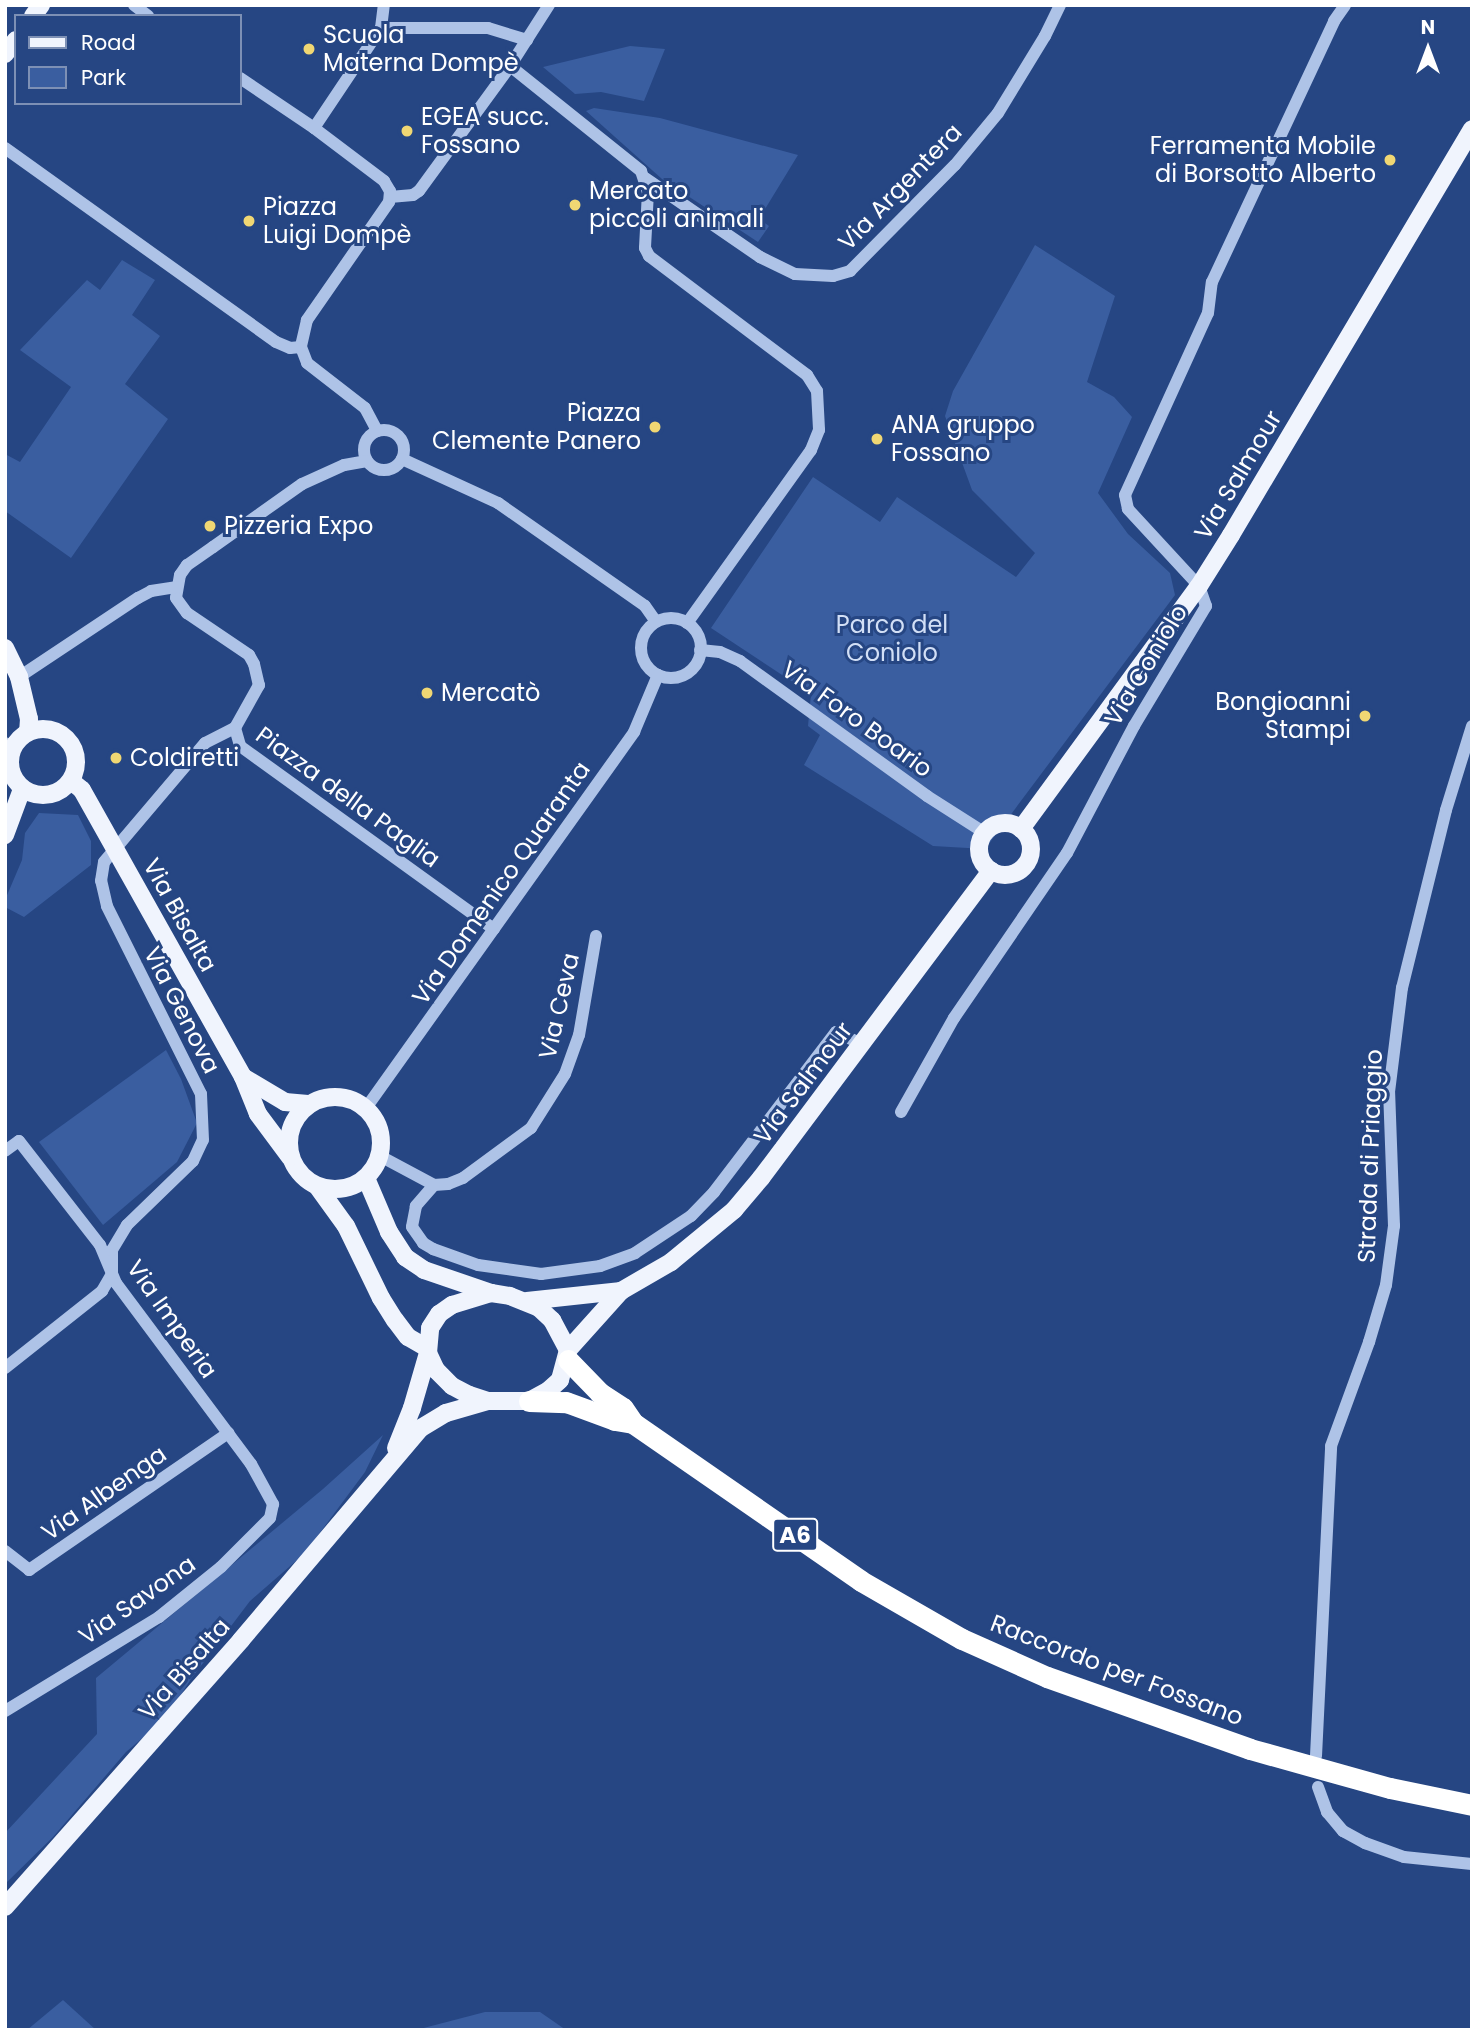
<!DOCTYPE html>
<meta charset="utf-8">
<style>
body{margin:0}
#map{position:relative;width:1477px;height:2035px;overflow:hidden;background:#264683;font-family:Poppins,sans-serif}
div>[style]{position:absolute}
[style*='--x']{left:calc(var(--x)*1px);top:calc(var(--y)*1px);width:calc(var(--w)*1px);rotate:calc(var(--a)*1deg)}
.green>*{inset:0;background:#3a5ea0}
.minor>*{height:12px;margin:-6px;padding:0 6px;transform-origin:6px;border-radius:6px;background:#aec3e7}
.minor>.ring{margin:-6px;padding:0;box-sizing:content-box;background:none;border:12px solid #aec3e7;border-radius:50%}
.major>*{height:18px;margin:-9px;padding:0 9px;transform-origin:9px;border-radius:9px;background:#f0f4fd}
.major>.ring{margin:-9px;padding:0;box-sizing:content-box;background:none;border:18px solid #f0f4fd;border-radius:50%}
.highway>*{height:21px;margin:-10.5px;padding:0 10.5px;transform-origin:10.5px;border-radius:10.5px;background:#fff}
.dots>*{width:19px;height:19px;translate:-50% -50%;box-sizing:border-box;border:4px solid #264683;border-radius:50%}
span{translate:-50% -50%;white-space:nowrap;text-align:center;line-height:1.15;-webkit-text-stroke:6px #264683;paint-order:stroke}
.shield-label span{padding:2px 5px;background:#264683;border:2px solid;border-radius:5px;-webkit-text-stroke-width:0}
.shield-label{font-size:23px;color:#fff;font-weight:700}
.poi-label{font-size:24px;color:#fff}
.left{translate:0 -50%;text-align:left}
.right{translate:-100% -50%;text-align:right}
.street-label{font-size:24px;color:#fff}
.park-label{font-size:24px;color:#d2dff6}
.frame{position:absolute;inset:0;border:7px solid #fff;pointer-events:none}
.legend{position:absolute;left:14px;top:14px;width:228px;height:91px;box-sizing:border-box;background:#264683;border:2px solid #7d90b5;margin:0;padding:9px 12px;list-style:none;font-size:21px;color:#fff}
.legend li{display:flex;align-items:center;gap:14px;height:35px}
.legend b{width:35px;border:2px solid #7d90b5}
.north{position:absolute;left:1393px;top:14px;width:70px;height:70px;-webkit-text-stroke:5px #264683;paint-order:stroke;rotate:0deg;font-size:19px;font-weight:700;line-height:28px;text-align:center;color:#fff}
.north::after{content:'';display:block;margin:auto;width:24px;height:32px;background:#fff;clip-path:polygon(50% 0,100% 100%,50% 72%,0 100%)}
</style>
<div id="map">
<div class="green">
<i style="clip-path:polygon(630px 46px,665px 49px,644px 101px,601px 92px,575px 94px,543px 67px)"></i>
<i style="clip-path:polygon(594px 108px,660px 118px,798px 155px,759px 219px,769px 226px,758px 242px,662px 179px,586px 111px)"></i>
<i style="clip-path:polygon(1035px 245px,1115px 296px,1087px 382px,1114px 397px,1132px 417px,1098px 493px,1128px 534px,1170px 573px,1175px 595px,985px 849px,933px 846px,804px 765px,820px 735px,808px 726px,811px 694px,711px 628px,813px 477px,880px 522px,897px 497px,1016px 577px,1035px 553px,972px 490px,945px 416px,953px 391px)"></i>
<i style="clip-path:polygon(122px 260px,155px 280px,132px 315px,160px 336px,125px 384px,168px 419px,71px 558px,5px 511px,5px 454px,20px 462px,71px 387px,20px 350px,87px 280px,100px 290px)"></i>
<i style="clip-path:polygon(39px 813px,78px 815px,91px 841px,91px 865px,24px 917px,5px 907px,5px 900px,22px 860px,25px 833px)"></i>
<i style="clip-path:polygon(166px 1050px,181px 1079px,197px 1123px,177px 1162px,103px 1225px,39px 1142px)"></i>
<i style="clip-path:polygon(383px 1435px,365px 1472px,304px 1554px,250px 1601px,191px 1679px,166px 1718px,126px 1752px,53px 1837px,5px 1884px,5px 1833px,97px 1734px,96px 1678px,323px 1489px)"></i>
<i style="clip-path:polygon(63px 2000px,96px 2030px,27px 2030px)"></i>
<i style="clip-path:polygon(485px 2012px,540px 2012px,566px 2030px,416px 2030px)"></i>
</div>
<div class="minor">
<i style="--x:134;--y:5;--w:18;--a:38"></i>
<i style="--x:381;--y:28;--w:107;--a:0"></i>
<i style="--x:488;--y:28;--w:41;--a:17.1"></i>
<i style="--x:510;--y:66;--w:168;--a:38.7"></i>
<i style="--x:641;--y:171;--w:22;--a:72"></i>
<i style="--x:648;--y:192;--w:56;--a:93.1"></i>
<i style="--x:645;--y:248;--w:9;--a:63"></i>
<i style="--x:649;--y:256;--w:198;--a:37"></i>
<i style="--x:807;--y:375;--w:19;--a:58"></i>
<i style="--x:817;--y:391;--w:39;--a:87"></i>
<i style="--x:819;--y:430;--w:22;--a:112"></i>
<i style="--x:811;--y:450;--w:213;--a:125.6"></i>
<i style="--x:240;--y:78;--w:89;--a:34"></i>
<i style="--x:314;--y:128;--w:88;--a:37.1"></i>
<i style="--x:384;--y:181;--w:12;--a:59"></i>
<i style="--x:390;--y:191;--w:11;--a:95"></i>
<i style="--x:389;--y:202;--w:144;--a:124.8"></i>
<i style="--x:307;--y:320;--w:28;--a:103"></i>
<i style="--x:301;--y:347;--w:17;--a:69"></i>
<i style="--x:307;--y:363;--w:73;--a:37.8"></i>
<i style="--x:365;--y:408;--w:26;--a:62"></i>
<i style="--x:314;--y:128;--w:120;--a:-56.2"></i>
<i style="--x:381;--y:28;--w:23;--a:-83"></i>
<i style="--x:5;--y:148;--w:333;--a:35.6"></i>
<i style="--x:276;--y:342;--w:15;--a:23"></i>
<i style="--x:290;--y:348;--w:11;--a:-5"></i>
<i style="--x:645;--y:178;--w:140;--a:34.5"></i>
<i style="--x:760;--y:257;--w:39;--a:26"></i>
<i style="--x:795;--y:274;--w:38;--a:3"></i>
<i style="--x:833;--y:276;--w:18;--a:-16"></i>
<i style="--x:850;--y:271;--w:149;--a:-45.3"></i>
<i style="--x:955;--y:165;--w:67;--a:-50.4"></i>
<i style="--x:998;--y:113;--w:90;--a:-58.6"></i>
<i style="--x:1045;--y:36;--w:34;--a:-64"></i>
<i style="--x:390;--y:197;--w:23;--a:-5"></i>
<i style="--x:413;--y:195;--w:7;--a:-34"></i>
<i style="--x:419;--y:191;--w:155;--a:-53.9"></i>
<i style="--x:510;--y:66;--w:72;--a:-57.4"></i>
<i class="ring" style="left:364px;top:430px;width:28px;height:28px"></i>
<i style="--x:402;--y:459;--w:106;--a:24.6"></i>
<i style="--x:498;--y:503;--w:179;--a:35"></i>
<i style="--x:645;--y:606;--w:19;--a:55"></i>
<i style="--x:367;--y:461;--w:23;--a:170"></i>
<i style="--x:344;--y:465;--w:46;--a:155.7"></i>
<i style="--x:302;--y:484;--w:109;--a:144.7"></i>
<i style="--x:213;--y:547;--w:32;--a:145"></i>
<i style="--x:187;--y:565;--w:12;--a:125"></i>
<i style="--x:180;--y:575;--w:23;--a:100"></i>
<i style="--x:176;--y:598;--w:19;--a:54"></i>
<i style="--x:187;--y:613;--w:75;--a:34.1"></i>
<i style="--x:249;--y:655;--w:10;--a:61"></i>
<i style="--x:254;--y:664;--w:22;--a:77"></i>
<i style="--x:259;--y:685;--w:49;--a:119.2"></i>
<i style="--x:235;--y:728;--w:19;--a:74"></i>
<i style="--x:240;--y:746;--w:313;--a:35.8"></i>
<i class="ring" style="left:641px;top:618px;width:48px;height:48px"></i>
<i style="--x:700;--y:650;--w:20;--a:6"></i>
<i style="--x:720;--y:652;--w:22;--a:24"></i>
<i style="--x:740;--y:661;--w:231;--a:35.8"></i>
<i style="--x:927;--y:796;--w:69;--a:32.5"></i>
<i style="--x:19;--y:677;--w:143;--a:-33.6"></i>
<i style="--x:138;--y:598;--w:15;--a:-28"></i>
<i style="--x:151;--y:591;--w:25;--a:-9"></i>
<i style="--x:5;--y:743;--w:9;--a:36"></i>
<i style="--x:596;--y:936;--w:100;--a:99.7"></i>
<i style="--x:579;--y:1035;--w:41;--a:109.7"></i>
<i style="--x:565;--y:1074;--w:64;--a:122.2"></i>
<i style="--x:531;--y:1128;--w:84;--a:143.7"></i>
<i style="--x:463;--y:1178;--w:16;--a:158"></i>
<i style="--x:448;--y:1184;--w:14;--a:176"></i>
<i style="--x:434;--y:1185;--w:28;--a:131"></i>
<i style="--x:416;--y:1206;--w:21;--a:101"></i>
<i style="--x:412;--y:1227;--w:19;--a:55"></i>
<i style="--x:423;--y:1243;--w:12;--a:31"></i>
<i style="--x:433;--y:1249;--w:48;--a:19.6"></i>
<i style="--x:478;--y:1265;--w:64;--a:8.1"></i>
<i style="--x:541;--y:1274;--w:60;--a:-7.7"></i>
<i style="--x:600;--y:1266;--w:37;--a:-20"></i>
<i style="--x:635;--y:1253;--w:67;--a:-33.5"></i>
<i style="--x:691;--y:1216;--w:33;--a:-46"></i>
<i style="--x:714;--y:1192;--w:201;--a:-52.7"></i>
<i style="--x:836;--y:1032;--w:29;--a:25"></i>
<i style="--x:366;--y:1108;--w:462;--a:-54.5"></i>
<i style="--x:634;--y:732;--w:62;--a:-67.2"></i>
<i style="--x:901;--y:1112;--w:108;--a:-60.6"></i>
<i style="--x:954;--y:1018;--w:200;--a:-55.6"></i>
<i style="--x:1067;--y:853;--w:144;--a:-62.2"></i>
<i style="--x:1134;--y:726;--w:140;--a:-59"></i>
<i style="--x:1206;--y:606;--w:21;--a:-109"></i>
<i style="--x:1199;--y:586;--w:105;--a:-132.7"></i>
<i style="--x:1128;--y:509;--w:14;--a:-102"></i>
<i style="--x:1125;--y:495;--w:200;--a:-65.5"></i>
<i style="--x:1208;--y:313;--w:31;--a:-83"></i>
<i style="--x:1212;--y:282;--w:288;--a:-64.9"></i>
<i style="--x:1334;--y:21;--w:19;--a:-55"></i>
<i style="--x:5;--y:1151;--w:17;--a:-36"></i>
<i style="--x:19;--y:1141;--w:132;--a:52.1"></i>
<i style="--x:100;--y:1245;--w:41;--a:67.2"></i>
<i style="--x:116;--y:1283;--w:226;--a:53.3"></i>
<i style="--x:251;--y:1464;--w:46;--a:61.2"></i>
<i style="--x:273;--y:1504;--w:14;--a:102"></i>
<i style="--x:270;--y:1518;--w:69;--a:135"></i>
<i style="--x:221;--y:1567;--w:80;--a:141.1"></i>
<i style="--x:159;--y:1617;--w:180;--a:148.6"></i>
<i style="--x:380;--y:1156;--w:61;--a:28.2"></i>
<i style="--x:5;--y:1368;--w:124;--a:-38.4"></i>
<i style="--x:102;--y:1291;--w:20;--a:-60"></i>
<i style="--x:112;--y:1274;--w:24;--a:-90"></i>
<i style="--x:112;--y:1250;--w:29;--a:-59"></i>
<i style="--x:127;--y:1225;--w:92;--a:-44.1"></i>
<i style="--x:193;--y:1161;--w:23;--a:-65"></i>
<i style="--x:203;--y:1140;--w:46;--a:-92.5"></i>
<i style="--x:201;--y:1094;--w:210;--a:-116.6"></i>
<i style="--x:107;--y:906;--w:26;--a:-103"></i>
<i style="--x:101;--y:881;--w:19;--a:-81"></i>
<i style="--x:104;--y:862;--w:156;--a:-49.7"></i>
<i style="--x:205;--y:743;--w:34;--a:-27"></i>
<i style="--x:5;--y:1551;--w:31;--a:38"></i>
<i style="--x:29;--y:1570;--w:242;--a:-34.5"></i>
<i style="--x:1316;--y:1756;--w:310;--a:-87.2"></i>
<i style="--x:1331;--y:1446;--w:111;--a:-69.9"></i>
<i style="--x:1369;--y:1342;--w:59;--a:-73.4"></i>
<i style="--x:1386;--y:1285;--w:60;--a:-82.3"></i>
<i style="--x:1394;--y:1226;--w:134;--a:-92.1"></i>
<i style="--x:1389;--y:1092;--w:105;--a:-82.9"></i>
<i style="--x:1402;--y:988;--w:183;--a:-76.1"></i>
<i style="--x:1446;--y:810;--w:88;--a:-72.8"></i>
<i style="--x:1318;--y:1787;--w:27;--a:70"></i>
<i style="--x:1327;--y:1812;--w:25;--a:50"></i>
<i style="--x:1343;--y:1831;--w:25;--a:29"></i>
<i style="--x:1365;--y:1843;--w:41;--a:19.7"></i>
<i style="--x:1404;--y:1857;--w:68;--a:5.9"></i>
</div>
<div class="major">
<i style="--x:33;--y:16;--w:14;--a:-54"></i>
<i style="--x:5;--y:54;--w:18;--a:-52"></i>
<i style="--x:5;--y:648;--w:32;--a:64"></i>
<i style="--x:19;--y:677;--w:43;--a:76.6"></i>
<i style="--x:29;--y:719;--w:13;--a:94"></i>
<i class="ring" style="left:10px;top:729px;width:48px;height:48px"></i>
<i style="--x:71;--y:781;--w:14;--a:39"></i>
<i style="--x:82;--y:790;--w:329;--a:60.7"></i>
<i class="ring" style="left:979px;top:823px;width:34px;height:34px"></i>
<i style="--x:1021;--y:829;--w:301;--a:-53.8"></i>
<i style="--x:1199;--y:586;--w:60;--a:-57.9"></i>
<i style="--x:1231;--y:535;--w:472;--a:-59.3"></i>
<i style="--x:5;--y:835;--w:49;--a:-69.7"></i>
<i class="ring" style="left:289px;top:1097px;width:74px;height:74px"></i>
<i style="--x:290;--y:1157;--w:54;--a:-126.7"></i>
<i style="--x:258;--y:1114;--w:40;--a:-112"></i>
<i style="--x:243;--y:1077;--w:49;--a:30.8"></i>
<i style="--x:285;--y:1102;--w:23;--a:5"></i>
<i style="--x:366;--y:1178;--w:59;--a:66.9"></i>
<i style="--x:389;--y:1232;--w:30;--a:57"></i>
<i style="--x:405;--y:1257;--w:23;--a:34"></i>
<i style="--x:424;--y:1270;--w:71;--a:18.9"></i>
<i style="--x:317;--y:1186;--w:49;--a:54.1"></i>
<i style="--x:346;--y:1226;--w:80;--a:64.1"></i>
<i style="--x:381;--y:1298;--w:26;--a:58"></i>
<i style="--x:395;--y:1320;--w:21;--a:53"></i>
<i style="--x:408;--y:1337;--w:22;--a:30"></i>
<i style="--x:491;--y:1293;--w:19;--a:9"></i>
<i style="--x:510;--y:1296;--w:31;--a:22"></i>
<i style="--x:539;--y:1308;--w:18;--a:43"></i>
<i style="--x:552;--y:1320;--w:34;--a:62"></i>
<i style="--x:568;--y:1350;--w:31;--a:105"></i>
<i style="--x:560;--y:1380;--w:15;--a:138"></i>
<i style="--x:549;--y:1390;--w:23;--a:151"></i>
<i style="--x:529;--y:1401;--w:41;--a:180"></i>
<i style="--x:488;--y:1401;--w:20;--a:-162"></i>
<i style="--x:469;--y:1395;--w:19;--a:-152"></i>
<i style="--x:452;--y:1386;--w:23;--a:-135"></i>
<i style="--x:436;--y:1370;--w:19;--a:-115"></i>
<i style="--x:428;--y:1353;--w:25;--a:-85"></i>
<i style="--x:430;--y:1328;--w:17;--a:-57"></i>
<i style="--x:439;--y:1314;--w:16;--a:-35"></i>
<i style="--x:452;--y:1305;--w:41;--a:-17.1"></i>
<i style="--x:527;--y:1301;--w:95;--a:-6.1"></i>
<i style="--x:568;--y:1350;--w:79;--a:-48.1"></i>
<i style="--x:621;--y:1291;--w:58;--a:-30.1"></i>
<i style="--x:671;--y:1262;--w:82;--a:-39.5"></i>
<i style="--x:734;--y:1210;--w:42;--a:-49.8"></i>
<i style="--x:761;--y:1178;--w:384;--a:-53.2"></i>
<i style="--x:396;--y:1448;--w:43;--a:-68.2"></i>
<i style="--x:412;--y:1408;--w:57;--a:-73.8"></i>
<i style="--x:5;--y:1907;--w:356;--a:-48.5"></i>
<i style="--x:241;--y:1640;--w:278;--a:-49.7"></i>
<i style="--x:421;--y:1428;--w:29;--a:-31"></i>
<i style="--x:446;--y:1413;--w:44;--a:-15.9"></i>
</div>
<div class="highway">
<i style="--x:568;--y:1360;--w:46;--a:45.9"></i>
<i style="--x:600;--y:1393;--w:27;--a:33"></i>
<i style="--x:623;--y:1408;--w:18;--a:56"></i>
<i style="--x:633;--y:1423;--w:277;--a:34.7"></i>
<i style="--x:861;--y:1581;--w:116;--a:29.9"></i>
<i style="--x:962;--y:1639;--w:93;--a:24.1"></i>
<i style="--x:1047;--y:1677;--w:215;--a:19.5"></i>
<i style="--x:1250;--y:1749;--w:145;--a:15.6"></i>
<i style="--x:1390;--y:1788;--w:84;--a:11.7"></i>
<i style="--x:529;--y:1401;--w:37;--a:2"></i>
<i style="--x:566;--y:1402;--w:52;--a:20.2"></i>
<i style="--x:615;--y:1420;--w:18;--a:9"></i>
</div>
<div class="dots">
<i style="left:309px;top:49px;background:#f0d773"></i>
<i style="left:407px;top:131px;background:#f0d773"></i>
<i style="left:1390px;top:160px;background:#f0d773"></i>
<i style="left:575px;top:205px;background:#f0d773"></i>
<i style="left:249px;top:221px;background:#f0d773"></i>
<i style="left:655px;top:427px;background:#f0d773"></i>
<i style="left:877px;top:439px;background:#f0d773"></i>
<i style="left:210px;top:526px;background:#f0d773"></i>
<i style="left:427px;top:693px;background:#f0d773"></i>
<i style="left:1365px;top:716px;background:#f0d773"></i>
<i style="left:116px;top:758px;background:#f0d773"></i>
</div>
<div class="shield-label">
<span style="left:795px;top:1535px">A6</span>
</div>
<div class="poi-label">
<span class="left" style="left:323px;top:49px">Scuola<br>Materna Dompè</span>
<span class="left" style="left:421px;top:131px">EGEA succ.<br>Fossano</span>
<span class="right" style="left:1376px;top:160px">Ferramenta Mobile<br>di Borsotto Alberto</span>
<span class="left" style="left:589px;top:205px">Mercato<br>piccoli animali</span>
<span class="left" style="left:263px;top:221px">Piazza<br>Luigi Dompè</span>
<span class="right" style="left:641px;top:427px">Piazza<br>Clemente Panero</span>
<span class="left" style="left:891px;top:439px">ANA gruppo<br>Fossano</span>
<span class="left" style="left:224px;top:526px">Pizzeria Expo</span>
<span class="left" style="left:441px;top:693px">Mercatò</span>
<span class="right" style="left:1351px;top:716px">Bongioanni<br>Stampi</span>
<span class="left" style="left:130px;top:758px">Coldiretti</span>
</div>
<div class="street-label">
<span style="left:900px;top:187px;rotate:-46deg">Via Argentera</span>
<span style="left:1238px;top:475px;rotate:-59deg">Via Salmour</span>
<span style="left:1146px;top:665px;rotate:-59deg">Via Coniolo</span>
<span style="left:857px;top:719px;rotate:36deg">Via Foro Boario</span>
<span style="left:348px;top:797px;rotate:36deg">Piazza della Paglia</span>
<span style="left:501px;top:883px;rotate:-55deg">Via Domenico Quaranta</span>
<span style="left:180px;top:915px;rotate:61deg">Via Bisalta</span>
<span style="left:559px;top:1006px;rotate:-77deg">Via Ceva</span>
<span style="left:182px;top:1010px;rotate:63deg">Via Genova</span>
<span style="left:803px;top:1083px;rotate:-53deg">Via Salmour</span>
<span style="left:1370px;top:1156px;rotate:-88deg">Strada di Priaggio</span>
<span style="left:172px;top:1319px;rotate:55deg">Via Imperia</span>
<span style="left:104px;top:1493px;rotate:-35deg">Via Albenga</span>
<span style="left:137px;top:1600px;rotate:-35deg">Via Savona</span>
<span style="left:184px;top:1669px;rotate:-49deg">Via Bisalta</span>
<span style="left:1117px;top:1670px;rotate:21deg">Raccordo per Fossano</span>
</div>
<div class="park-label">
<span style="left:892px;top:639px">Parco del<br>Coniolo</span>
</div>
<div class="frame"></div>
<ul class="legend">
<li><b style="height:9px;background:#f0f4fd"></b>Road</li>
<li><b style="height:19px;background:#3a5ea0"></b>Park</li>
</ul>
<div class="north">N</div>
</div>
